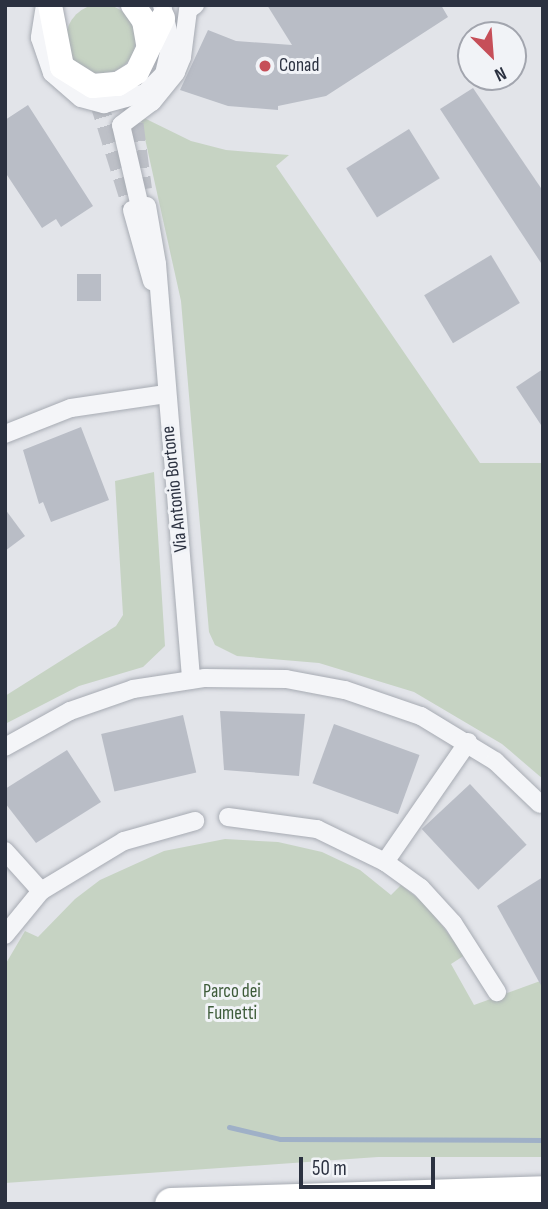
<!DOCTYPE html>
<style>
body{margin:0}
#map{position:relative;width:548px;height:1209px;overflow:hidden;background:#e2e4e9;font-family:"Sofia Sans Condensed",sans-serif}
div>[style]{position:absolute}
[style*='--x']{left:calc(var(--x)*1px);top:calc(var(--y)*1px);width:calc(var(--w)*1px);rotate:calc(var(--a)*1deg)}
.green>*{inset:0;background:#c6d3c3}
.round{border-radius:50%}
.stream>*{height:5px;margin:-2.5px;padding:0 2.5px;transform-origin:2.5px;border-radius:2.5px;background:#9fb0c7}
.building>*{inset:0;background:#b9bdc6;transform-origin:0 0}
.street-tunnel>*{height:18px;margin-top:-9px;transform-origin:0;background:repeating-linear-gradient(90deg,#bdc0c7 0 18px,transparent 0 27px)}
.roads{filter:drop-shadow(0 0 2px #a7abb3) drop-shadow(0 0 2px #a7abb3)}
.street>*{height:18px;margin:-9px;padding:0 9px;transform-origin:9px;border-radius:9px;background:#f4f5f8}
.secondary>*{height:24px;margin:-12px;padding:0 12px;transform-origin:12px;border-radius:12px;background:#fff}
.highway>*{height:33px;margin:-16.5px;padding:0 16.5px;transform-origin:16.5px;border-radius:16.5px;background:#fff}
.dots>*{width:19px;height:19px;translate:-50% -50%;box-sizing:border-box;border:4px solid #f1f3f7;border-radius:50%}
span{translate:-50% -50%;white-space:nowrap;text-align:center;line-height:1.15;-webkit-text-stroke:6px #f1f3f7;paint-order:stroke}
.poi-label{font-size:19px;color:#2b3140}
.left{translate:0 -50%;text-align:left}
.street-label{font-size:19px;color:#2b3140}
.park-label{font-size:19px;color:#3d5b39}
.frame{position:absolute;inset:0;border:7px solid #2b3140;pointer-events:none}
.north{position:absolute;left:457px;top:21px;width:70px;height:70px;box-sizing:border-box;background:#f1f3f7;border:2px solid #a2a5ae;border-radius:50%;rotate:155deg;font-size:19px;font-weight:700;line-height:28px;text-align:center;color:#2b3140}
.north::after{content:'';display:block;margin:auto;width:24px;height:32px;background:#c64f59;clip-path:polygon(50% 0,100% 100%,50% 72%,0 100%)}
.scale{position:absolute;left:299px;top:1157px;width:136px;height:32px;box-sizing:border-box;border:4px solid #2b3140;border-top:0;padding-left:9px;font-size:21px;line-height:24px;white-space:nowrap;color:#2b3140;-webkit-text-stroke:5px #f1f3f7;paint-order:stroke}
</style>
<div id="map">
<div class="green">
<i class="round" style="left:66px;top:4px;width:70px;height:70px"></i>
<i style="clip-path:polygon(140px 116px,191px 141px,226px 150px,289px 155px,276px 166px,480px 463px,543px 463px,543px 779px,502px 744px,414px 692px,319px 663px,237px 656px,215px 645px,209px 632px,181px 301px)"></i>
<i style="clip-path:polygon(154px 472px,165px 646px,143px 667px,79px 686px,5px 724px,5px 696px,116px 626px,123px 615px,115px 481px)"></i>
<i style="clip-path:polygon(225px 839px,278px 842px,322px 852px,360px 870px,391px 895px,401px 885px,426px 905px,465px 955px,451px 964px,474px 1005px,543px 980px,543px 1157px,378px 1157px,5px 1183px,5px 965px,25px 931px,38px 937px,75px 899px,100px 880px,164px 851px)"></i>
</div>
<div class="stream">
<i style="--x:229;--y:1127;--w:52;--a:13.2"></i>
<i style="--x:280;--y:1139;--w:263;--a:0.2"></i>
</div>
<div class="building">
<i style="clip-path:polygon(267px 5px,441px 5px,448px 17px,326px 96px,278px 106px,278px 110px,228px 106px,180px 90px,208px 30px,236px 41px,292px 45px)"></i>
<i style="clip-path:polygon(473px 88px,543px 191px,543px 266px,440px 109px)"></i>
<i style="clip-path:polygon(28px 105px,93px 206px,61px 227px,56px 219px,42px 228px,5px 172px,5px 120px)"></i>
<i style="left:409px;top:129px;width:58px;height:74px;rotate:58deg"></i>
<i style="left:491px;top:255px;width:56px;height:78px;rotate:59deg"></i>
<i style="left:77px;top:274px;width:24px;height:27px"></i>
<i style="clip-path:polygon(543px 369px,543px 428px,516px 387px)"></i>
<i style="clip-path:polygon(81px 427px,109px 500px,51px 522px,43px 502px,39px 504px,23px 450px)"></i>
<i style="clip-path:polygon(5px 509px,25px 536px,5px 551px)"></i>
<i style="clip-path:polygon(220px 711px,305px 714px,299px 776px,224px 770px)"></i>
<i style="left:183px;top:715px;width:59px;height:84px;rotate:77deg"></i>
<i style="left:334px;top:724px;width:91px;height:63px;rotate:20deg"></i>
<i style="clip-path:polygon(67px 750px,101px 802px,36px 843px,5px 803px,5px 789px)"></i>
<i style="left:470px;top:784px;width:83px;height:66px;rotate:47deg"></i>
<i style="clip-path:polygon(543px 877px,543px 989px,497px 906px)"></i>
</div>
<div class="street-tunnel">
<i style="--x:131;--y:97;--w:93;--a:82.6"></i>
<i style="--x:98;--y:100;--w:115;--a:72.8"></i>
</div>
<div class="roads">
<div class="street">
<i style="--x:45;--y:5;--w:33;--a:99"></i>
<i style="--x:40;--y:38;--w:37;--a:71"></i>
<i style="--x:52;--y:73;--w:38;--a:41"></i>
<i style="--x:81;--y:98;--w:24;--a:15"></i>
<i style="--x:104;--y:104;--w:42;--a:-15"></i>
<i style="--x:145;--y:93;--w:27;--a:-45"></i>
<i style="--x:164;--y:74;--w:31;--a:-77"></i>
<i style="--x:171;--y:44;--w:40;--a:-103"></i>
<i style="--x:147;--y:206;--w:59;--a:80.2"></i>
<i style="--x:157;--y:264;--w:417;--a:85.3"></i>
<i style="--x:140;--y:207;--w:84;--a:-103"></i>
<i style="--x:121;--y:125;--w:39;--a:-37"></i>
<i style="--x:152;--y:102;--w:38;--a:-51"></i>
<i style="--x:176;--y:72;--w:16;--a:-68"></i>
<i style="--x:182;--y:57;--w:47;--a:-82.7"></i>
<i style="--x:188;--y:10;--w:9;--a:-36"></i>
<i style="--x:132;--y:210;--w:74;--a:74.3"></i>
<i style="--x:5;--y:434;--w:71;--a:-21.5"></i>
<i style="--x:71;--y:408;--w:96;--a:-8.4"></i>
<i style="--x:5;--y:747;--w:74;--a:-29"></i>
<i style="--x:70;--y:711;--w:67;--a:-19.2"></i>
<i style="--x:133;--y:689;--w:73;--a:-8.7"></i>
<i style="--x:205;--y:678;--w:81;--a:0.7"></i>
<i style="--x:286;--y:679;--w:60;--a:10.6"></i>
<i style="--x:345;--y:690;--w:80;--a:18.9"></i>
<i style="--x:421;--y:716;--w:87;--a:31.3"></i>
<i style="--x:495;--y:761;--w:62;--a:43.7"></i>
<i style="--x:228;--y:817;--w:90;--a:7.7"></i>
<i style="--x:317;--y:829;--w:76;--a:25.9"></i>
<i style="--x:385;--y:862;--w:146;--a:-55.3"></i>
<i style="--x:5;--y:851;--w:54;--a:48"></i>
<i style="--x:41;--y:891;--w:57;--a:129.3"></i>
<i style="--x:385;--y:862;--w:44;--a:35.8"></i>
<i style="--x:421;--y:888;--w:47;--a:47.6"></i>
<i style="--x:453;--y:923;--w:82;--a:57.5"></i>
<i style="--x:41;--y:891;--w:97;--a:-31.1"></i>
<i style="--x:124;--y:841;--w:74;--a:-15.7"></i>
</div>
<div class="secondary">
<i style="--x:50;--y:5;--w:63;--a:79"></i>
<i style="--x:62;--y:67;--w:36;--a:32"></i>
<i style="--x:93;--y:86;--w:25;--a:-5"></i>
<i style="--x:118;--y:84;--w:22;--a:-32"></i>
<i style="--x:137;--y:72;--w:60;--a:-64.3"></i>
<i style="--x:133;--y:5;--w:19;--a:55"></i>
<i style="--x:144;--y:21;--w:23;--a:80"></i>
</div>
<div class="highway">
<i style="--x:171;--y:1204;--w:372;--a:-1.8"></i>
</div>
</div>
<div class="dots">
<i style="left:265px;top:66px;background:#c64f59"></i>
</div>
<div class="poi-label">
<span class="left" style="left:279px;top:66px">Conad</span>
</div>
<div class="street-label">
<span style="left:175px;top:489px;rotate:-96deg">Via Antonio Bortone</span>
</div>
<div class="park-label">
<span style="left:232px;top:1003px">Parco dei<br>Fumetti</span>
</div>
<div class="frame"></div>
<div class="north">N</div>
<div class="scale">50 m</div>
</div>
